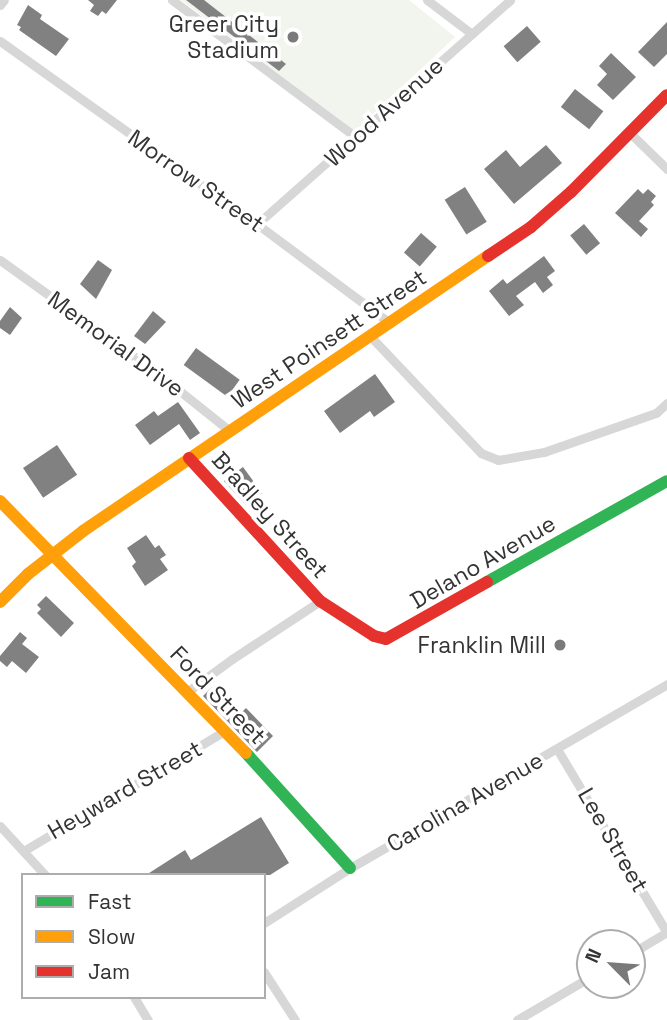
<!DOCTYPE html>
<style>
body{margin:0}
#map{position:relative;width:667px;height:1020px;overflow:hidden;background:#fff;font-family:"Space Grotesk",sans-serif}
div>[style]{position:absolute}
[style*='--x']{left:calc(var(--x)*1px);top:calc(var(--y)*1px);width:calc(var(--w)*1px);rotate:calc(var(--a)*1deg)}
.green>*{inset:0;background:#f1f5ed}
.building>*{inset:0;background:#818181;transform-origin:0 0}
.street>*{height:9px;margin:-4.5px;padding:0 4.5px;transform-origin:4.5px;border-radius:4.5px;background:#d7d7d7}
.fast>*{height:12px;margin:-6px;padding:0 6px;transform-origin:6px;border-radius:6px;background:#30b455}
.slow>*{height:12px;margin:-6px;padding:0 6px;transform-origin:6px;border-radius:6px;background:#ff9f0a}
.jam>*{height:12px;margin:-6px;padding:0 6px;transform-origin:6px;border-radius:6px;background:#e5322d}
.dots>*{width:19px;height:19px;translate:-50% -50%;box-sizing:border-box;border:4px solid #fff;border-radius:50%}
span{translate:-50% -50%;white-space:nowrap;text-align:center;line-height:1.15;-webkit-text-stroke:7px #fff;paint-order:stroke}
.poi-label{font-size:23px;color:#333}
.right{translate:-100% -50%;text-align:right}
.street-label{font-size:23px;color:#333}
.legend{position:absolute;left:21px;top:873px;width:245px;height:126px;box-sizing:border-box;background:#fff;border:2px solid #adadad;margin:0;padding:9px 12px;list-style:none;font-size:21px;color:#333}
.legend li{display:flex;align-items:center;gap:14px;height:35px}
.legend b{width:35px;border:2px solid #adadad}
.north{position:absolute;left:576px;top:929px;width:70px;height:70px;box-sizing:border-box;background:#fff;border:2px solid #adadad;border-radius:50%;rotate:295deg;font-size:19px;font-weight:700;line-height:28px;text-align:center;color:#333}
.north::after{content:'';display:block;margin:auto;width:24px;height:32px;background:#7a7a7a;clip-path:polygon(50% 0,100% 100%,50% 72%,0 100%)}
</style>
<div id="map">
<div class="green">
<i style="clip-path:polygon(181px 0,409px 0,455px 37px,355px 131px)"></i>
</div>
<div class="building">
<i style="clip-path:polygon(88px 0,117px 0,106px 14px,102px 11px,98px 16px,90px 11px,94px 5px)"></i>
<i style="clip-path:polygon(186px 0,204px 0,286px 64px,279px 71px)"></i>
<i style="clip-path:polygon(28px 5px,42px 15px,40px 19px,69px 39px,56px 56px,19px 30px,21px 27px,17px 25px)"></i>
<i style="clip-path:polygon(667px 22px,667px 54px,654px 67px,638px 52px)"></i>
<i style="left:527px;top:26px;width:21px;height:31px;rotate:49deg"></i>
<i style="clip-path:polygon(611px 53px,636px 77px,613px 100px,597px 85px,607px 74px,599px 66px)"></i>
<i style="left:575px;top:89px;width:36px;height:23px;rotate:38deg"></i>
<i style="clip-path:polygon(546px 145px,562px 163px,514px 204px,484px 169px,506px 150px,520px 167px)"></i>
<i style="left:465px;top:187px;width:41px;height:24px;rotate:58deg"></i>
<i style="clip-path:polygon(638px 189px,643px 194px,648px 189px,656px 196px,651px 202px,654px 205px,639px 221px,648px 229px,641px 237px,615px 213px)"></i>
<i style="left:584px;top:224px;width:25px;height:18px;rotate:50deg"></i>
<i style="left:421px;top:233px;width:21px;height:26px;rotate:41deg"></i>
<i style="clip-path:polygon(544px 256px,555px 271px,547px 277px,553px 285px,543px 293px,535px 282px,516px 296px,524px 305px,509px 316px,489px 291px,503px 279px,507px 284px)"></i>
<i style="clip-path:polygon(98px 260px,112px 270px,96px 299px,80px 284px)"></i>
<i style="clip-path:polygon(10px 307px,22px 318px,10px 335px,0 328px,0 321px)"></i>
<i style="clip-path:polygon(153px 311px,166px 322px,145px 344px,134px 336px)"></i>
<i style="left:196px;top:348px;width:54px;height:21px;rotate:36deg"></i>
<i style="clip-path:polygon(375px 374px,395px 402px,374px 417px,370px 411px,340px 433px,324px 411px)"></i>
<i style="clip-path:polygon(178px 402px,200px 433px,190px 440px,179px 424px,150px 445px,135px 425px,154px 411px,158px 416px)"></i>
<i style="left:57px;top:445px;width:36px;height:41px;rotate:56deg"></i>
<i style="clip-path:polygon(243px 467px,262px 493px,246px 505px,224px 481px)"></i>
<i style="clip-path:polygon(146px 535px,155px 548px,159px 545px,166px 555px,160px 559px,168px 570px,145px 586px,132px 566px,136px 562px,127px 548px)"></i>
<i style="clip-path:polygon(46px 596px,74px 623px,61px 637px,37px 613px,41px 609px,37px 605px)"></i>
<i style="clip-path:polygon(20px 632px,27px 638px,22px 644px,39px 657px,26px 673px,12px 661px,7px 667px,0 661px,0 656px)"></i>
<i style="clip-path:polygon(212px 687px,239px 715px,246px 708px,273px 736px,257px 752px,203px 696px)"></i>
<i style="clip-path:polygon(261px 817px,289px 863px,270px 875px,146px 875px,185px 850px,191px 860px)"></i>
</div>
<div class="street">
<i style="--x:172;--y:0;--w:229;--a:36.7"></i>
<i style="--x:427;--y:0;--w:56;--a:37.1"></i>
<i style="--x:0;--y:5;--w:6;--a:-51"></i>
<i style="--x:0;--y:41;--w:315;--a:35.5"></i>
<i style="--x:257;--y:224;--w:166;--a:36.7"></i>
<i style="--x:630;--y:133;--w:52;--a:44.2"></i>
<i style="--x:257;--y:224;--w:338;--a:-41.5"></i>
<i style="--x:0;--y:260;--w:192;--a:35.7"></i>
<i style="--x:156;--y:372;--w:95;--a:38.6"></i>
<i style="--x:371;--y:337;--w:160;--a:46.5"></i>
<i style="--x:481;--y:453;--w:18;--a:22"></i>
<i style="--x:498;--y:460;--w:47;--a:-9.9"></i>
<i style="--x:544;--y:452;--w:119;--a:-19.2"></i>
<i style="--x:656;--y:413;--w:15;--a:-42"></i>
<i style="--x:187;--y:692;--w:56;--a:-36.3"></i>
<i style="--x:232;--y:659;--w:105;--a:-33.4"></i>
<i style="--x:557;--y:749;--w:214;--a:59.1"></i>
<i style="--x:0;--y:826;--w:67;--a:47.4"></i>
<i style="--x:25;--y:850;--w:233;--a:-30.8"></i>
<i style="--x:264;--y:923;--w:102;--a:-32.6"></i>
<i style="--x:350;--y:868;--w:367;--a:-30.1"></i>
<i style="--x:632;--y:953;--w:41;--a:-31"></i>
<i style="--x:264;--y:972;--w:57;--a:57.1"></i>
<i style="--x:134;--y:997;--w:27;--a:59"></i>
<i style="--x:517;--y:1020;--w:85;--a:-30.5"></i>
</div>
<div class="fast">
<i style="--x:487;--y:582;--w:206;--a:-29.3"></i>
<i style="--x:246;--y:753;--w:155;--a:47.9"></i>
</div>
<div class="slow">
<i style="--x:0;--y:501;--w:352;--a:45.7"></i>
<i style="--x:0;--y:602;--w:40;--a:-45"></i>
<i style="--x:28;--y:574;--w:70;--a:-38"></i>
<i style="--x:83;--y:531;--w:490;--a:-34.2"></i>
</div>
<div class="jam">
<i style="--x:488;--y:256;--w:52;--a:-34"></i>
<i style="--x:531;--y:227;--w:53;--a:-41.2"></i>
<i style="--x:571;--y:192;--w:136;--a:-45.3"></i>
<i style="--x:189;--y:458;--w:194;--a:47.5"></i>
<i style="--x:320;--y:601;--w:64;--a:32.9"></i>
<i style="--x:374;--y:636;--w:12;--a:14"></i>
<i style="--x:386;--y:639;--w:116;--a:-29.4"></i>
</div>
<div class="dots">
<i style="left:293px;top:37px;background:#7a7a7a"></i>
<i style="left:560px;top:645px;background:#7a7a7a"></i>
</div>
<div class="poi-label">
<span class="right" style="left:279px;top:37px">Greer City<br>Stadium</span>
<span class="right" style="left:546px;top:645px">Franklin Mill</span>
</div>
<div class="street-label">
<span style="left:384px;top:112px;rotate:-42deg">Wood Avenue</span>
<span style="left:196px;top:181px;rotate:35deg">Morrow Street</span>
<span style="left:329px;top:339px;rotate:-34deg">West Poinsett Street</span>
<span style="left:116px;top:344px;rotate:36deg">Memorial Drive</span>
<span style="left:270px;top:515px;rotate:48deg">Bradley Street</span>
<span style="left:483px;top:562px;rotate:-30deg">Delano Avenue</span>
<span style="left:218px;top:695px;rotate:46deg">Ford Street</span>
<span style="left:125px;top:790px;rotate:-30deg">Heyward Street</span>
<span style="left:465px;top:802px;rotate:-30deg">Carolina Avenue</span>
<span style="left:613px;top:840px;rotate:60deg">Lee Street</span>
</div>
<ul class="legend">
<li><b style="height:9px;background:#30b455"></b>Fast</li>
<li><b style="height:9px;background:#ff9f0a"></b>Slow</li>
<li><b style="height:9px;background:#e5322d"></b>Jam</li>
</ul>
<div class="north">N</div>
</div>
